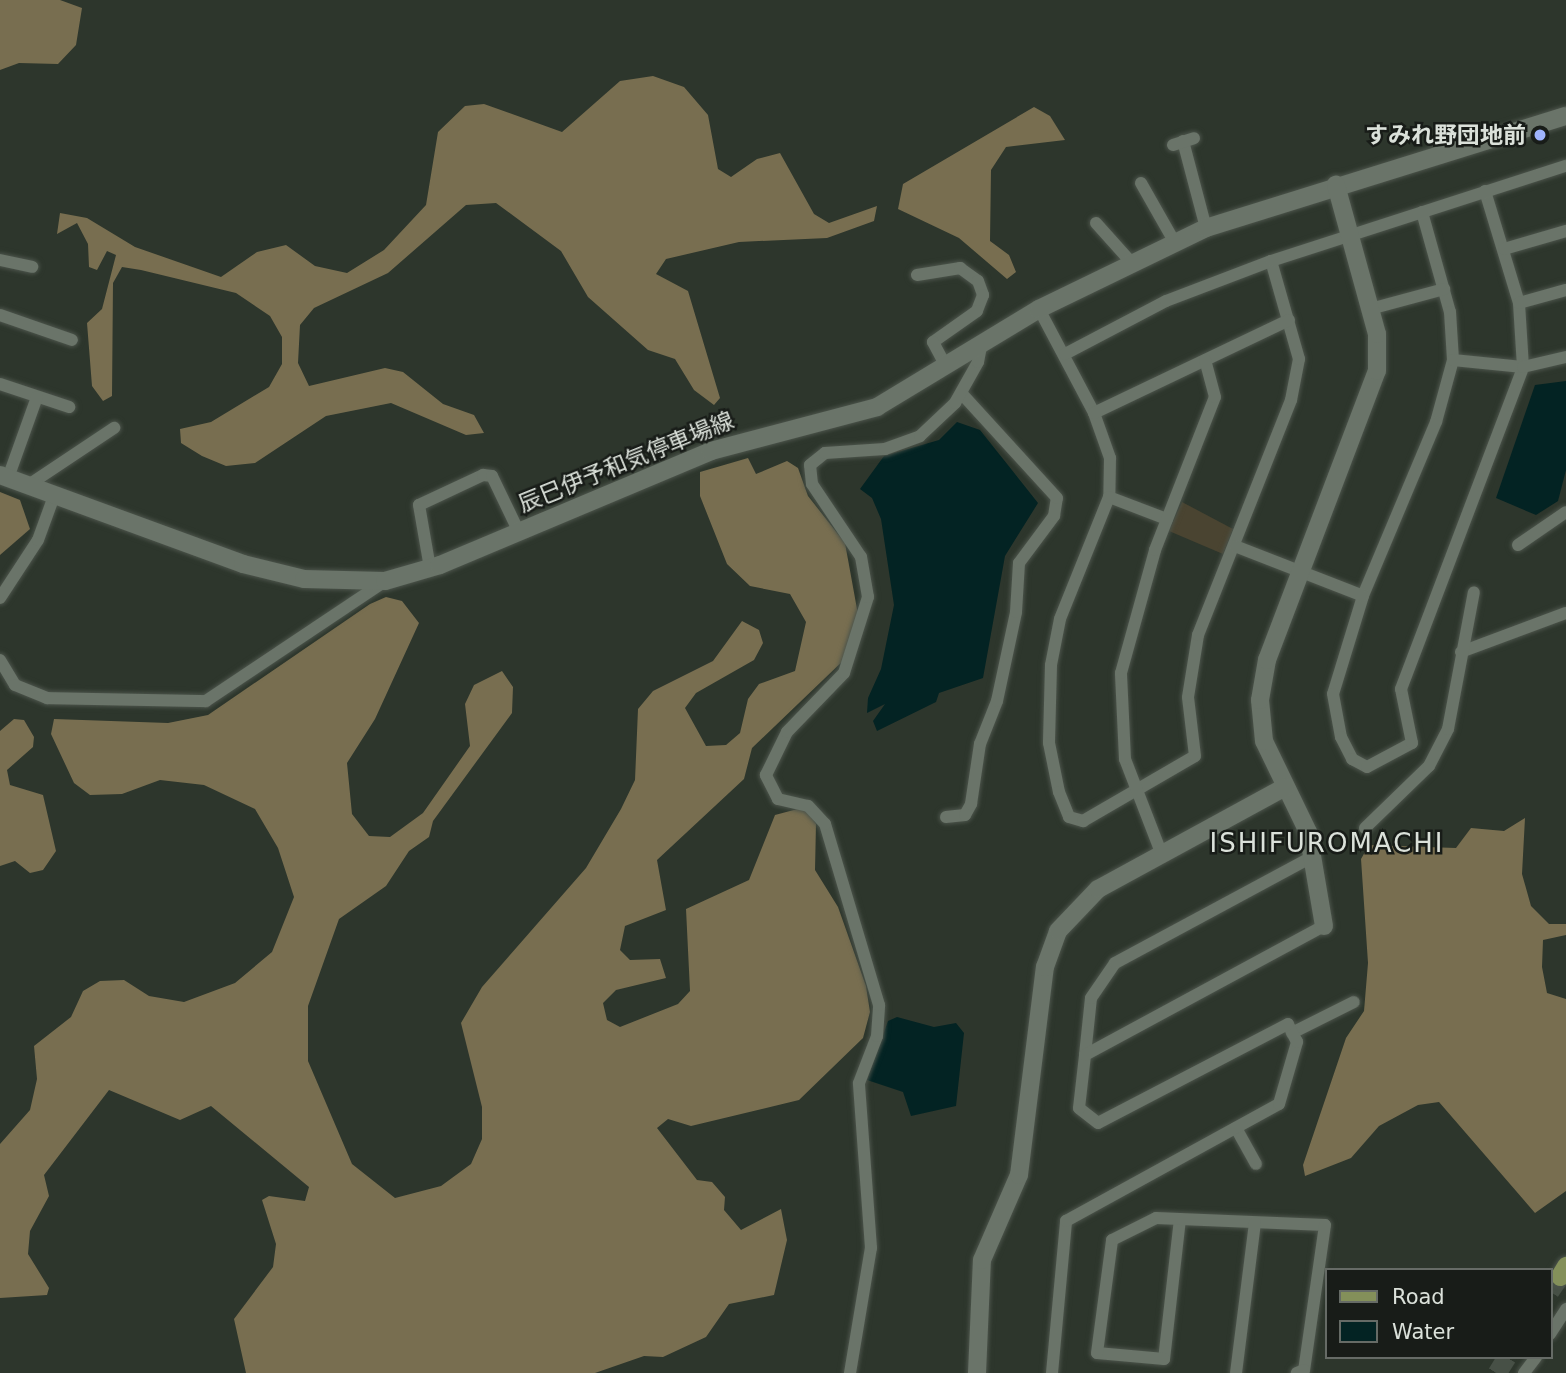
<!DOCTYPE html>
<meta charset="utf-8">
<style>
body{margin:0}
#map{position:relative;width:1566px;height:1373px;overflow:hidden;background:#2d362c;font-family:"DejaVu Sans","Noto Sans JP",sans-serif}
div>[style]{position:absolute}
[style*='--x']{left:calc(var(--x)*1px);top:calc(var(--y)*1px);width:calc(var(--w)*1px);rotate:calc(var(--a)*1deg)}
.green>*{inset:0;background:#4a4431}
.forest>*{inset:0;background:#786e50}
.water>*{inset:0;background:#032323}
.primary-tunnel>*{height:19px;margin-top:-9.5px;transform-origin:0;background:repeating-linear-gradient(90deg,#475046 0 19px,transparent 0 29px)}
.roads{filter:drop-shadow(0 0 2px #4c544b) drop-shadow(0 0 2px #4c544b)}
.street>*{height:12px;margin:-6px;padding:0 6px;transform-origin:6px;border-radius:6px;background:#6a7469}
.secondary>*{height:18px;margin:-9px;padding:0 9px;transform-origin:9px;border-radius:9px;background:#6a7469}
.primary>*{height:19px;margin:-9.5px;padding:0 9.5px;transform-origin:9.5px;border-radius:9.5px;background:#84905a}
.dots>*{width:19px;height:19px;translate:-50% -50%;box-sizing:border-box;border:4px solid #181c18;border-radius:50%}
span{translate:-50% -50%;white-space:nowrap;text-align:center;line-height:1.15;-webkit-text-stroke:5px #181c18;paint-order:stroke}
.poi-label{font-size:23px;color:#dbe1da;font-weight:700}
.right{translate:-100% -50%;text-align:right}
.street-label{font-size:23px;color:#dbe1da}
.quarter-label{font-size:26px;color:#dbe1da;letter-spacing:2px}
.legend{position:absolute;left:1325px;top:1268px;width:228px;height:91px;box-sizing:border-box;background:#181c18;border:2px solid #666b66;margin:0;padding:9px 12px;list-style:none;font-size:21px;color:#dbe1da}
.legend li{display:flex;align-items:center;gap:14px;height:35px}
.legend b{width:35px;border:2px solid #666b66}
</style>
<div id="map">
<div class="green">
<i style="clip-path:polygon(1182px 502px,1233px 529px,1223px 554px,1169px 531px)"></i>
</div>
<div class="forest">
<i style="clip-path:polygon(0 0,60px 0,82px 8px,76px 45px,58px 64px,19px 63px,0 70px)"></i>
<i style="clip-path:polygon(653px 76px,684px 87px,708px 115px,718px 169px,731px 177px,757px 159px,780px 153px,814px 214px,829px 223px,877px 206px,874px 221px,827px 238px,739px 242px,666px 259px,656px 274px,688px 291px,720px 398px,714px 405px,694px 390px,675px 359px,648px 350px,588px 297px,561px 251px,496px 203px,466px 205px,388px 273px,314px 308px,300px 325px,298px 363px,309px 386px,385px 368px,403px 372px,443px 404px,474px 415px,484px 433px,466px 435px,391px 403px,326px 416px,255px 463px,226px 466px,202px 456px,181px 443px,180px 429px,211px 422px,269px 387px,282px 364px,282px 337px,270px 316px,236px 293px,141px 270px,122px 267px,113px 283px,112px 396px,103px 401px,92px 386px,87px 323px,102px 309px,116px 255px,107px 251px,97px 270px,89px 267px,88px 244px,77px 223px,57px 234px,60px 213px,87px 218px,135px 247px,221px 277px,257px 252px,286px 245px,315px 266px,347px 273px,384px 250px,426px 205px,438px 132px,465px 106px,484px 104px,562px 132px,620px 81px)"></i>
<i style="clip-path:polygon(1034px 107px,1050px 116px,1065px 140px,1006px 147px,991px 170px,990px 241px,1009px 255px,1016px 272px,1007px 279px,959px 238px,898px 209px,903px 184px)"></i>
<i style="clip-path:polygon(748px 458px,756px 474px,787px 461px,798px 468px,808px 496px,845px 543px,859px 620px,847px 657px,752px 748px,744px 779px,657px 860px,666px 910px,625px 926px,620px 950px,630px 960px,660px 959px,666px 978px,616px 990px,603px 1003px,607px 1020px,620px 1027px,678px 1004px,690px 991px,686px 909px,749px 880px,775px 815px,805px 807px,816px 824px,815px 870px,838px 907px,866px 986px,870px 1012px,863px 1038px,799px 1100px,691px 1126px,668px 1119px,657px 1128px,697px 1180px,712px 1182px,725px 1197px,724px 1210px,741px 1230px,781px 1209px,787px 1240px,774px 1295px,729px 1304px,706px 1337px,663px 1357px,644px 1356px,595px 1373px,246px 1373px,234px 1319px,273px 1267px,276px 1244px,262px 1200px,269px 1196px,305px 1201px,309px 1187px,211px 1106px,180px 1120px,109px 1090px,44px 1175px,49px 1196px,30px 1231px,28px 1254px,49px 1288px,47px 1295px,0 1298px,0 1144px,30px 1110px,37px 1079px,34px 1046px,71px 1017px,83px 991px,100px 981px,124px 980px,149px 996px,184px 1002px,235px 983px,272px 952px,294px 897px,278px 848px,255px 809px,204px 785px,160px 780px,122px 794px,90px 795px,74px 783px,51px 734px,54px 719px,168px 723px,208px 715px,370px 604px,386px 597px,402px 601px,419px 623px,375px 719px,347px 763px,352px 814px,369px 836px,390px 837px,423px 813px,470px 746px,465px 704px,474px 685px,502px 671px,513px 687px,512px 713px,433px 821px,429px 837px,409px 851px,386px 886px,339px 919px,308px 1006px,308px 1061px,352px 1164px,395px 1198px,441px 1186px,471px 1164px,482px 1139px,482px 1107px,461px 1023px,482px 987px,586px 868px,621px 809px,635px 780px,638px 709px,653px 691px,713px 661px,742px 621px,759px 630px,763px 643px,754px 660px,696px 693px,685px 708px,706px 746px,726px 745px,740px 733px,748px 699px,759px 684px,795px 671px,806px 622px,790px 594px,750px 586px,727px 564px,700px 496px,700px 472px)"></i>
<i style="clip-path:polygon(0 492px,20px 500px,30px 529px,0 555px)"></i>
<i style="clip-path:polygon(14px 719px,24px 720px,34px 737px,33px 747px,7px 770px,10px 785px,43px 795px,56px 851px,43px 870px,30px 873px,15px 861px,0 866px,0 731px)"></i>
<i style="clip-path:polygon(1525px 818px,1522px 874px,1531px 906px,1549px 924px,1566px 924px,1566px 935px,1543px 940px,1542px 967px,1547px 993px,1566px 999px,1566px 1191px,1535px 1213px,1439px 1102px,1418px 1105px,1379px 1126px,1351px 1158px,1305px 1176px,1303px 1165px,1346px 1038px,1364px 1011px,1368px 963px,1361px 859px,1369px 845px,1456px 848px,1471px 828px,1504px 831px)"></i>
</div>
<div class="water">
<i style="clip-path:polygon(1566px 381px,1566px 470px,1558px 501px,1536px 515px,1496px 498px,1535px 385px)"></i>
<i style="clip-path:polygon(957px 422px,980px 430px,1038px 503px,1005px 556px,983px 678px,939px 693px,936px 702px,877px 731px,873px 721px,885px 704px,867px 713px,868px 698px,881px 669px,894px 605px,881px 519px,872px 498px,860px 489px,884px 456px,939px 440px)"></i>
<i style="clip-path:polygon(897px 1017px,934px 1027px,956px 1023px,964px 1033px,956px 1106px,911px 1116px,903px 1092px,867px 1080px,888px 1021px)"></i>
</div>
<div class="primary-tunnel">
<i style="--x:1550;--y:1291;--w:18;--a:-56"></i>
<i style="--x:1497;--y:1373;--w:19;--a:-58"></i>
</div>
<div class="roads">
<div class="street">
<i style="--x:1183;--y:141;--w:90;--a:75.2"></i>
<i style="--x:1173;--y:145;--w:22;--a:-18"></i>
<i style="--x:1141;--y:183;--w:67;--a:60.4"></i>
<i style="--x:1422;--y:212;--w:104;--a:74.4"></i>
<i style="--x:1450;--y:312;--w:48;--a:86.4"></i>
<i style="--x:1453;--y:360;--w:64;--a:105.3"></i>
<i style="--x:1436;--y:422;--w:189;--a:112.8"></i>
<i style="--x:1363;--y:596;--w:102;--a:107"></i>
<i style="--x:1333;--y:694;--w:44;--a:79.5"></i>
<i style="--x:1341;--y:737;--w:25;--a:63"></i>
<i style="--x:1352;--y:759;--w:17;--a:28"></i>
<i style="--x:1367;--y:767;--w:51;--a:-28.1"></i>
<i style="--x:1412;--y:743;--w:55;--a:-101.5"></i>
<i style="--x:1401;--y:689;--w:344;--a:-69.2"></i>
<i style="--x:1523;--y:367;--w:64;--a:-93.6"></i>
<i style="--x:1519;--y:303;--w:117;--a:-106.9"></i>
<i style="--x:1096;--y:223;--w:52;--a:48.1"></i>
<i style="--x:1504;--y:249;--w:65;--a:-16.2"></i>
<i style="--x:0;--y:260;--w:33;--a:12"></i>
<i style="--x:917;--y:275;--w:44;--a:-9.2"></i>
<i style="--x:960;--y:268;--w:22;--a:36"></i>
<i style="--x:978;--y:281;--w:15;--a:70"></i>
<i style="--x:983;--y:295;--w:17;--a:111"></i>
<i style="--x:977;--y:311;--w:54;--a:144.8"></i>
<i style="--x:933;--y:342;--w:27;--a:62"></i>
<i style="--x:1519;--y:303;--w:49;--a:-15.5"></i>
<i style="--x:1039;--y:309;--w:118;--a:62.1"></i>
<i style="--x:1094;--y:413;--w:48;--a:70.4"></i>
<i style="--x:1110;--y:458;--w:39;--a:91"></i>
<i style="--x:1109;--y:497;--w:131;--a:111.9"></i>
<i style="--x:1060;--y:619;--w:47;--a:101.1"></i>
<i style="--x:1051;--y:665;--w:78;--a:91.5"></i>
<i style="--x:1049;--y:743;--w:50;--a:78.5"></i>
<i style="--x:1059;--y:792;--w:27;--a:68"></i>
<i style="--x:1069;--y:817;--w:15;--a:16"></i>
<i style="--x:1083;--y:821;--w:129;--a:-30.1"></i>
<i style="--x:1195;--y:756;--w:59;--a:-96.8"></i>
<i style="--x:1188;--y:697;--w:63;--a:-80.8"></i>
<i style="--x:1198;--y:635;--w:253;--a:-68.4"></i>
<i style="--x:1291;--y:400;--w:42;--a:-79"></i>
<i style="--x:1299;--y:359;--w:102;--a:-105.9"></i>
<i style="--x:1370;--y:309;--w:77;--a:-15.1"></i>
<i style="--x:0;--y:315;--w:76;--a:19.1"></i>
<i style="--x:1065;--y:354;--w:114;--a:-27.7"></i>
<i style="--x:1166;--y:301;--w:112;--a:-20.9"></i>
<i style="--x:1271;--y:261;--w:310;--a:-17.9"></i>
<i style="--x:1453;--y:360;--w:70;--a:5.7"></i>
<i style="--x:1523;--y:367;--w:44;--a:-13.1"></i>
<i style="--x:0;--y:384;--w:73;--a:18.4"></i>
<i style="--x:1094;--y:413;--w:216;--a:-25.5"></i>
<i style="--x:8;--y:478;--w:86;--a:-70.3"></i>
<i style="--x:27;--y:486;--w:105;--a:-33.7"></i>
<i style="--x:1109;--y:497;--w:62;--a:20.8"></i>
<i style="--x:1518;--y:545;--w:58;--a:-34.5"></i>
<i style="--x:1235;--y:546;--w:137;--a:21.3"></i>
<i style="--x:430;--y:568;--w:64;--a:-99.9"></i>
<i style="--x:419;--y:505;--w:71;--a:-25.1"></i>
<i style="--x:483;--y:475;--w:9;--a:6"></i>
<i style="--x:492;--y:476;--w:62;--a:64.3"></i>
<i style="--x:0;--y:598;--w:69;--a:-56.8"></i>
<i style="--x:38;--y:540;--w:47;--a:-70"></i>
<i style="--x:1461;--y:652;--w:112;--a:-20.4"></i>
<i style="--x:0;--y:660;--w:29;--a:59"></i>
<i style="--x:15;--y:685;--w:35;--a:22"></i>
<i style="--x:47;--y:698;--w:159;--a:1.1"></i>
<i style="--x:206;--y:701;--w:216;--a:-33.8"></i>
<i style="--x:946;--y:817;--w:19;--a:-6"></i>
<i style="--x:965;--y:815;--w:13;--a:-61"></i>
<i style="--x:971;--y:804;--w:61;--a:-81.5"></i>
<i style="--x:980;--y:744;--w:46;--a:-68.4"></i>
<i style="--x:997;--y:701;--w:91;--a:-77.9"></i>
<i style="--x:1016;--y:612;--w:49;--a:-86.5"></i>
<i style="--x:1019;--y:563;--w:59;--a:-53.3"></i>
<i style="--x:1054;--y:516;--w:18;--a:-81"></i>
<i style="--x:1057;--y:498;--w:142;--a:-132.4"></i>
<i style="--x:1365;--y:828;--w:89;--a:-44.1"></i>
<i style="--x:1429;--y:766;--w:42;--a:-62.8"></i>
<i style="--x:1448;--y:729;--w:139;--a:-79.3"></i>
<i style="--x:1162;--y:855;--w:103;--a:-111.1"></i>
<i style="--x:1125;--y:759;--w:86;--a:-92.7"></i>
<i style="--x:1121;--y:673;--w:128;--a:-74.5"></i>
<i style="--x:1155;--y:550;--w:164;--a:-68.6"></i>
<i style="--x:1215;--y:397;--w:38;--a:-105"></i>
<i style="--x:1292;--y:1033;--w:69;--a:-26.6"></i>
<i style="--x:1085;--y:1055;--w:57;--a:-84"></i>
<i style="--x:1091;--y:998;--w:42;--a:-55.6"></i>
<i style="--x:1115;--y:963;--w:226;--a:-28.3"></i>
<i style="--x:1236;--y:1128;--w:41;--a:60.9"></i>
<i style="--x:1180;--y:1219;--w:141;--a:96.5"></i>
<i style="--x:1164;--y:1359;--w:67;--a:-174.9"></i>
<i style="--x:1097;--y:1353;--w:114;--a:-82.4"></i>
<i style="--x:1112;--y:1240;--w:49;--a:-26.6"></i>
<i style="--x:1156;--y:1218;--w:169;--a:2.4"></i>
<i style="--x:1325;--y:1225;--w:147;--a:98.2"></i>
<i style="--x:1304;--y:1370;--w:8;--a:157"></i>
<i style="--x:1550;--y:1334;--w:30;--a:-57"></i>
<i style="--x:850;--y:1373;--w:127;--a:-80.5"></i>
<i style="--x:871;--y:1248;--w:165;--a:-94.2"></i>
<i style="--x:859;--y:1083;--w:50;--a:-69"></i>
<i style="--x:877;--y:1036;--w:31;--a:-86"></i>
<i style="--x:879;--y:1005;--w:189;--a:-106.6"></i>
<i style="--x:825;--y:824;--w:25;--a:-133"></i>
<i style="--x:808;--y:806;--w:31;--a:-167"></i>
<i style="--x:778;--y:799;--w:27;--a:-117"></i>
<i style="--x:766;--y:775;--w:48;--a:-64"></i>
<i style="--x:787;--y:732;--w:82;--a:-46"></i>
<i style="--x:844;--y:673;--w:80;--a:-72.5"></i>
<i style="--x:868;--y:597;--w:41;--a:-99.9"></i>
<i style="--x:861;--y:557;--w:88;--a:-123.9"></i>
<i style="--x:812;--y:484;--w:19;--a:-96"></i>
<i style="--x:810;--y:465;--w:19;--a:-39"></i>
<i style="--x:825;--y:453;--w:60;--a:-3.8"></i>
<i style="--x:885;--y:449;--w:37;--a:-20"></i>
<i style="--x:920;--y:436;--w:48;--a:-43.3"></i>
<i style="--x:955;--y:403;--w:47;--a:-60.7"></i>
<i style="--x:978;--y:362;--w:21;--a:-79"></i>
<i style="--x:1052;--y:1373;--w:153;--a:-84.7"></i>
<i style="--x:1066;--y:1221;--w:243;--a:-28.8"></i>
<i style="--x:1279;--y:1104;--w:65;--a:-73.8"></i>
<i style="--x:1297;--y:1042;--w:20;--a:-117"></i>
<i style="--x:1288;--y:1024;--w:214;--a:152.5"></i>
<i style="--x:1098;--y:1123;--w:24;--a:-142"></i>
<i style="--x:1079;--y:1108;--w:53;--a:-83.5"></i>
<i style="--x:1085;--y:1055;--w:272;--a:-28.4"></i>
<i style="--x:1236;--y:1373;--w:151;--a:-82.8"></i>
<i style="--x:1524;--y:1373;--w:20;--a:-53"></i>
</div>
<div class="secondary">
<i style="--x:0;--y:475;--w:259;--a:20.1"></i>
<i style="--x:243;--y:564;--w:63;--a:13.8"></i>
<i style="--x:304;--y:579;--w:81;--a:1.4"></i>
<i style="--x:385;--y:581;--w:57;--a:-16.2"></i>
<i style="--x:440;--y:565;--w:294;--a:-22.8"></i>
<i style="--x:711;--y:451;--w:172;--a:-14.8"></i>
<i style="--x:877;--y:407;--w:189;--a:-31.2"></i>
<i style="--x:1039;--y:309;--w:186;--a:-25.9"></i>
<i style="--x:1206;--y:228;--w:377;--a:-17.3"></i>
<i style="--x:1324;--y:926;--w:95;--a:-99.7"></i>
<i style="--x:1308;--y:832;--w:101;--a:-115.8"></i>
<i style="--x:1264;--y:741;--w:41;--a:-95.6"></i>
<i style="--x:1260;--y:700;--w:41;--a:-80.1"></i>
<i style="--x:1267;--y:660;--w:309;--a:-69.2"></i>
<i style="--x:1377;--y:371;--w:37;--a:-90"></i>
<i style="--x:1377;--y:334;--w:155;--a:-105.4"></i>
<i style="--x:977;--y:1373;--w:113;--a:-87.5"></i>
<i style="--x:982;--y:1260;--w:93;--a:-66.5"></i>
<i style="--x:1019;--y:1175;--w:210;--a:-82.9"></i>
<i style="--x:1045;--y:967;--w:38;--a:-70"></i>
<i style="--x:1058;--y:931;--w:58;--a:-46.4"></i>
<i style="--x:1098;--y:889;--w:213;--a:-28.6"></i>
</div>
<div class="primary">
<i style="--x:1560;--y:1276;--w:12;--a:-59"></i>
</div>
</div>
<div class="dots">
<i style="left:1540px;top:135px;background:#9fb3fd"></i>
</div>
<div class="poi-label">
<span class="right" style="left:1526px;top:135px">すみれ野団地前</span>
</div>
<div class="street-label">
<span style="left:626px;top:462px;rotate:-22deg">辰巳伊予和気停車場線</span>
</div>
<div class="quarter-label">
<span style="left:1327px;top:844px">ISHIFUROMACHI</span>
</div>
<ul class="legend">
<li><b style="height:9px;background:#84905a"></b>Road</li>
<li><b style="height:19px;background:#032323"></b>Water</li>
</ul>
</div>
